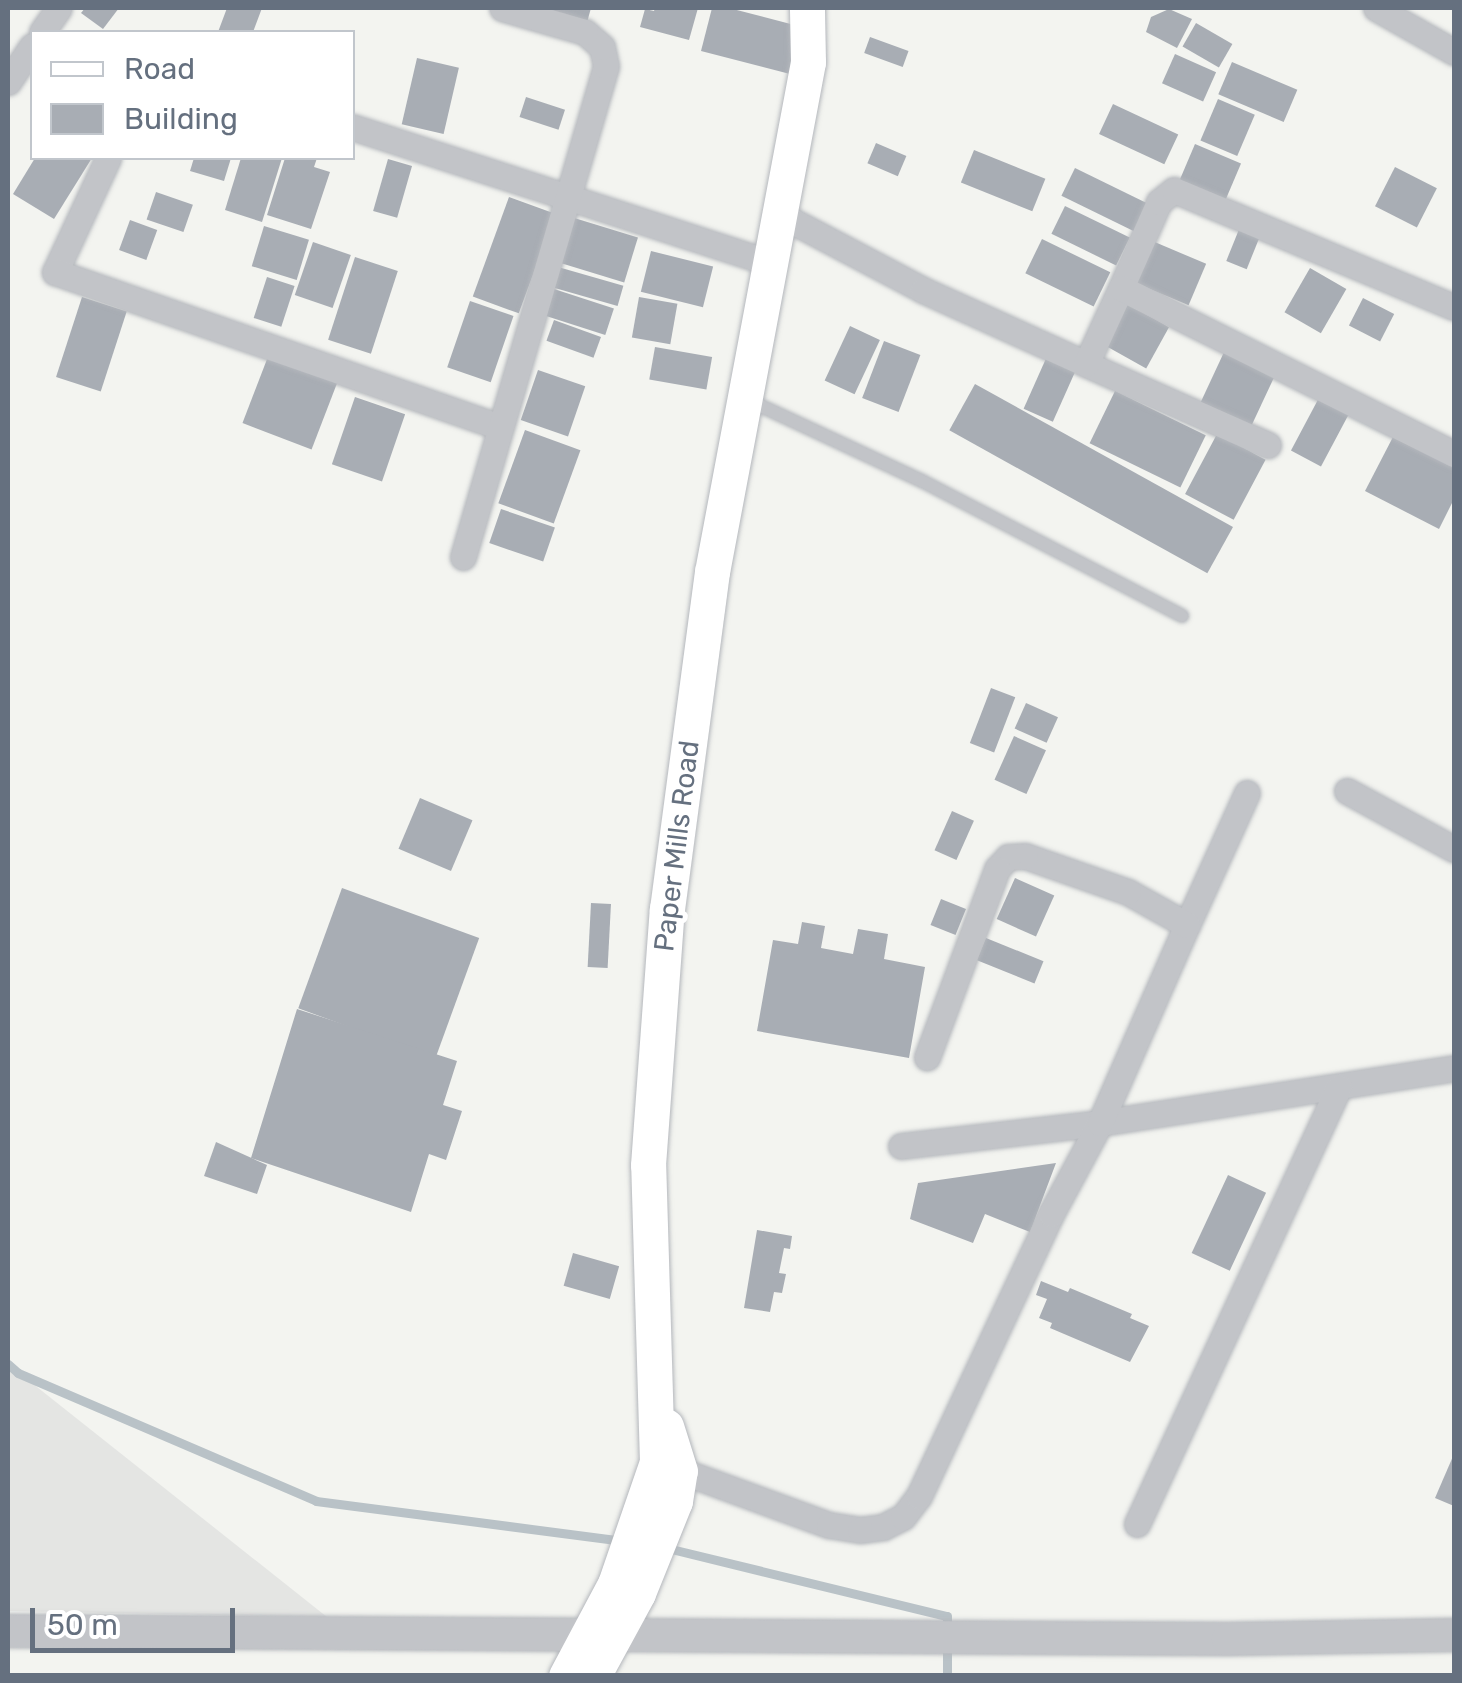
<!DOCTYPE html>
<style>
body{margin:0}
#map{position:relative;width:1462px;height:1683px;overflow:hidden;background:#f3f4f0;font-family:Rubik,sans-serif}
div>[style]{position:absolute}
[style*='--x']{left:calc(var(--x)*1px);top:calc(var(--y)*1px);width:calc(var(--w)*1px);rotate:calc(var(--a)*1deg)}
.built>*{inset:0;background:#e4e5e3}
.stream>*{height:9px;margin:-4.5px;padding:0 4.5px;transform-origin:4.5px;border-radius:4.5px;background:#b9c2c7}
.building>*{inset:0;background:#a8adb4;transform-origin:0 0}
.roads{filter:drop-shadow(0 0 2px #b4b7bc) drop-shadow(0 0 2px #b4b7bc)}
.service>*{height:12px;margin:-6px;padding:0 6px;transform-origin:6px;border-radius:6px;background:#c2c4c8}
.minor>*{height:25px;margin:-12.5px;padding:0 12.5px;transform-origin:12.5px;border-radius:12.5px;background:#c2c4c8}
.tertiary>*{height:32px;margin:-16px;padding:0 16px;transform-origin:16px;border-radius:16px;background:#c2c4c8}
.secondary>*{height:35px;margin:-17.5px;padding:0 17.5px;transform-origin:17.5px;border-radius:17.5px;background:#fff}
span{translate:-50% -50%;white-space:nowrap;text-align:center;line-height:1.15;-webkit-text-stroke:10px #fff;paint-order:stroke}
.street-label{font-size:28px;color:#65707f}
.frame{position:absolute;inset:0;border:10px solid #65707f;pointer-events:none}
.legend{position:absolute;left:30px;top:30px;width:325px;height:130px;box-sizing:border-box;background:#fff;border:2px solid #c1c6cc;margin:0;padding:12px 18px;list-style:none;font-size:30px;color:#65707f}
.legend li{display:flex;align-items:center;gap:20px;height:50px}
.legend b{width:50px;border:2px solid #c1c6cc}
.scale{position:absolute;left:30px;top:1608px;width:205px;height:45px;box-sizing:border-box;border:5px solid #65707f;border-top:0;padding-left:12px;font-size:30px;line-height:35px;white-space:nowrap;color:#65707f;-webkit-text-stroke:8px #fff;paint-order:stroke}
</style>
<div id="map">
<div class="built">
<i style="clip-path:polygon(8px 1364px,327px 1617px,8px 1611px)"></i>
</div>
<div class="stream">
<i style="--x:8;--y:1364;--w:13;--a:42"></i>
<i style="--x:18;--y:1373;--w:324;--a:23.2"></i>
<i style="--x:316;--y:1501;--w:310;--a:7.4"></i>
<i style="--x:663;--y:1547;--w:292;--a:13.7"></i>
<i style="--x:947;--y:1616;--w:60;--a:90"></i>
</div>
<div class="building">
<i style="clip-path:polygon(85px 8px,119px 8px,103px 29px,81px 13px)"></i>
<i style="clip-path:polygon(227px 8px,262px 8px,253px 32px,218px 32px)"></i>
<i style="clip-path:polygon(544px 8px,591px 8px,586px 26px)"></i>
<i style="clip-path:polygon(655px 8px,698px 8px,689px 40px,640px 27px,645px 9px,654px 11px)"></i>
<i style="clip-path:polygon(712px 8px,729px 8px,802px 27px,790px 74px,701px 51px)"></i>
<i style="clip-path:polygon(1169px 9px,1192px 19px,1177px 48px,1146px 32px,1151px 17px)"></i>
<i style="left:1196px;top:23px;width:42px;height:27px;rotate:30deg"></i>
<i style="left:870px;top:37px;width:41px;height:17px;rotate:20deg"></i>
<i style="left:1175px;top:54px;width:45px;height:32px;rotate:24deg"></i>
<i style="left:417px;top:58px;width:43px;height:68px;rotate:13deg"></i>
<i style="left:1232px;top:62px;width:71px;height:35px;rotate:23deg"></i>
<i style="left:526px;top:97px;width:41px;height:21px;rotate:18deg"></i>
<i style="left:1218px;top:99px;width:40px;height:45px;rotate:23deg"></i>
<i style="left:1113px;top:104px;width:72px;height:33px;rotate:25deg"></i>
<i style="left:876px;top:143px;width:33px;height:22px;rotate:23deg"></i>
<i style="left:1195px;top:144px;width:50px;height:40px;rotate:23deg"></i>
<i style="left:974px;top:150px;width:77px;height:35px;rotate:22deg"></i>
<i style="clip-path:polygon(35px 158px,92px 158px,54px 219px,13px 194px)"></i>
<i style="clip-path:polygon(194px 158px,231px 158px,224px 181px,190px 171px)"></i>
<i style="clip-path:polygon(241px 158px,282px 158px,262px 222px,225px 210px)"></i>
<i style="clip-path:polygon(285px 158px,317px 158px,314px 167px,330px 172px,311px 229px,267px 215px)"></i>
<i style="left:388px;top:159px;width:25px;height:54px;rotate:16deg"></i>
<i style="left:1395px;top:167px;width:47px;height:44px;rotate:27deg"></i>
<i style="left:1075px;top:168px;width:83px;height:31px;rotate:26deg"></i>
<i style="left:156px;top:192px;width:39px;height:29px;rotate:19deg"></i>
<i style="left:509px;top:197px;width:49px;height:106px;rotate:20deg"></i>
<i style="left:1065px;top:206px;width:72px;height:31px;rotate:26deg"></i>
<i style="left:571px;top:217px;width:70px;height:47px;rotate:17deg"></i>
<i style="left:130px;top:220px;width:29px;height:32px;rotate:20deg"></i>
<i style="left:1242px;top:222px;width:22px;height:42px;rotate:22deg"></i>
<i style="left:264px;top:226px;width:47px;height:42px;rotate:17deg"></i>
<i style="left:1042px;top:239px;width:76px;height:38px;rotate:26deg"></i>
<i style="left:1150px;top:240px;width:61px;height:45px;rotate:23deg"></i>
<i style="left:313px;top:242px;width:40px;height:56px;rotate:19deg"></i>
<i style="left:651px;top:251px;width:64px;height:42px;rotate:14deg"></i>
<i style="left:355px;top:257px;width:45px;height:87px;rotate:18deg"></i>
<i style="left:558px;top:267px;width:68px;height:21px;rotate:16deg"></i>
<i style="left:1310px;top:268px;width:42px;height:51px;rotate:30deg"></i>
<i style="left:267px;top:277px;width:29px;height:43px;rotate:18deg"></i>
<i style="left:554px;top:289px;width:63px;height:28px;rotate:18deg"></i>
<i style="left:82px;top:297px;width:47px;height:84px;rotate:18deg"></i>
<i style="left:639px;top:297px;width:39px;height:41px;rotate:10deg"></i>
<i style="left:1363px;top:298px;width:35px;height:31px;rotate:27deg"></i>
<i style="left:470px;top:301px;width:46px;height:70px;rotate:19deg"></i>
<i style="left:1127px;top:304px;width:48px;height:47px;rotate:29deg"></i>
<i style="left:554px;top:320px;width:50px;height:22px;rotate:20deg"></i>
<i style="left:850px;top:326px;width:33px;height:60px;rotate:25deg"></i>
<i style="left:884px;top:341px;width:39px;height:61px;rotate:21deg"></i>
<i style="left:655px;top:347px;width:58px;height:33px;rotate:10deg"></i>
<i style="left:1225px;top:350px;width:56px;height:62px;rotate:25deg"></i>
<i style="left:269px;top:354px;width:74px;height:74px;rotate:21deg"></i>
<i style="left:1048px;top:354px;width:32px;height:60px;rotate:24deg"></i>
<i style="left:538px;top:370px;width:50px;height:53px;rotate:19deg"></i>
<i style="left:975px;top:384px;width:295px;height:53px;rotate:29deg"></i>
<i style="left:1115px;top:391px;width:101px;height:58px;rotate:26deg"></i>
<i style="left:1321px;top:394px;width:34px;height:64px;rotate:28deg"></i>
<i style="left:355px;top:397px;width:53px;height:71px;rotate:19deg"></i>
<i style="left:525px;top:430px;width:59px;height:78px;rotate:20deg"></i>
<i style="left:1217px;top:434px;width:55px;height:68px;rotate:28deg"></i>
<i style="clip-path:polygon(1394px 435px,1454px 466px,1454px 499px,1439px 529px,1365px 491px)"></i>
<i style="left:501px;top:509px;width:57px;height:36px;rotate:19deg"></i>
<i style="left:991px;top:688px;width:26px;height:59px;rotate:21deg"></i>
<i style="left:1026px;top:703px;width:35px;height:28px;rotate:24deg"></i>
<i style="left:1014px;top:736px;width:35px;height:48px;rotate:24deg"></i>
<i style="left:420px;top:798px;width:57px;height:55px;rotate:23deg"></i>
<i style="left:952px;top:811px;width:24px;height:43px;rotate:24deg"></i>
<i style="left:1015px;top:878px;width:43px;height:45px;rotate:24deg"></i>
<i style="left:342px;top:888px;width:146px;height:128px;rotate:20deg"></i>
<i style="left:941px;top:899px;width:27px;height:28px;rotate:22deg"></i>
<i style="left:591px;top:903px;width:20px;height:64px;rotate:3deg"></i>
<i style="clip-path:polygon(802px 922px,825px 926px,821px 948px,853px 954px,858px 929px,888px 934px,884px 959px,925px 967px,909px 1058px,757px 1031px,773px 940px,798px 944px)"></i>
<i style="left:986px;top:938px;width:62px;height:24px;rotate:22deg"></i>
<i style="clip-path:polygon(297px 1009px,457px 1061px,443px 1105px,462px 1111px,446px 1160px,429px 1154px,411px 1212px,251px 1158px)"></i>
<i style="clip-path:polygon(216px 1142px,267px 1165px,257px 1194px,204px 1176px)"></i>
<i style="clip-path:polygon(1056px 1163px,1030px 1232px,985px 1214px,973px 1243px,910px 1219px,918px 1183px)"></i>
<i style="left:1228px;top:1175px;width:42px;height:86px;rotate:25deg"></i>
<i style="clip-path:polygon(757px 1230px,792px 1236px,790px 1249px,784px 1248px,779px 1273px,786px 1274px,782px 1293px,774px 1292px,770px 1312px,744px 1308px)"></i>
<i style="left:573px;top:1253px;width:48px;height:34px;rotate:16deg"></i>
<i style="clip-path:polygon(1041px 1281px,1068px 1292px,1070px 1288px,1132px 1314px,1130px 1318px,1149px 1326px,1130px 1362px,1050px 1328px,1052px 1323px,1039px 1318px,1047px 1299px,1036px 1295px)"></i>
<i style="clip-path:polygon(1454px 1454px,1454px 1506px,1435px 1498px)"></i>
</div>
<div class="roads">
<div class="service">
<i style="--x:746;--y:399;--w:194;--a:25"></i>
<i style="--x:922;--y:481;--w:293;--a:27.4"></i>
</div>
<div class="minor">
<i style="--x:1376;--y:8;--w:90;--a:29.4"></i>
<i style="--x:42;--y:32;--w:29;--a:-55"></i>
<i style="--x:8;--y:82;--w:43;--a:-56.3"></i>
<i style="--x:352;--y:127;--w:437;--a:18"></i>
<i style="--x:108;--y:158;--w:126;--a:114.9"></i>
<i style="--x:55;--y:272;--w:471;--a:19.2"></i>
<i style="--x:777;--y:213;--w:165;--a:27.8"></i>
<i style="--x:923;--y:290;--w:179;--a:24.4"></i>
<i style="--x:1121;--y:288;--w:94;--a:-66.2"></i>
<i style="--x:1159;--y:202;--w:19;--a:-39"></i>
<i style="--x:1174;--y:190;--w:303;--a:22.7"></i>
<i style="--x:1268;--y:445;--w:199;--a:-156"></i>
<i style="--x:1086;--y:364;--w:84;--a:-65.3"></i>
<i style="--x:1121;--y:288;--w:372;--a:26.5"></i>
<i style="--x:463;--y:557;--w:511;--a:-73.76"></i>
<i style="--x:606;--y:66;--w:19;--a:-102"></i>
<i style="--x:602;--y:47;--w:23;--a:-139"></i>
<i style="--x:585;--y:32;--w:86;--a:-163.9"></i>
<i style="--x:1347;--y:791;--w:122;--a:28.5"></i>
<i style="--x:1187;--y:925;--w:145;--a:-65.6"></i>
<i style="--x:901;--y:1146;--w:200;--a:-6.6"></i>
<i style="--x:1100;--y:1123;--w:358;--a:-8.8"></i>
<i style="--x:665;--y:1465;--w:175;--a:20.1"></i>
<i style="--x:829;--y:1525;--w:31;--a:9"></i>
<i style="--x:860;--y:1530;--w:23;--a:-7"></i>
<i style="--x:883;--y:1527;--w:22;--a:-27"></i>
<i style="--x:903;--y:1517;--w:26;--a:-53"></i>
<i style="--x:919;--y:1496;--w:311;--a:-64.9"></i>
<i style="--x:1051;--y:1214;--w:103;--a:-61.7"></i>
<i style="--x:1100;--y:1123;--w:216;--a:-66.3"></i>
<i style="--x:1187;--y:925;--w:68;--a:-150.8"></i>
<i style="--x:1128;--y:892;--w:109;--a:-160.7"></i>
<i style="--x:1025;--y:856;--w:17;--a:177"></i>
<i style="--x:1008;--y:857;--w:16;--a:133"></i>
<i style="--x:997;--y:869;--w:201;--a:110.4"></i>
<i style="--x:1137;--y:1524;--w:481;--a:-65.2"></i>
</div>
<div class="tertiary">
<i style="--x:8;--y:1631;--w:1220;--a:0.38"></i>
<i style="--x:1228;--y:1639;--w:226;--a:-1"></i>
</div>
<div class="secondary">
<i style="--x:566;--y:1676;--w:104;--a:-62"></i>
<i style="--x:615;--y:1584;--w:129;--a:-71"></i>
<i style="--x:657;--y:1462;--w:297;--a:-91.7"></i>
<i style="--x:648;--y:1165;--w:257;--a:-85.8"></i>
<i style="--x:667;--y:909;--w:340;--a:-82.4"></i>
<i style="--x:712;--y:572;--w:519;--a:-79.34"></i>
<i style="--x:808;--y:62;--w:54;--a:-91.1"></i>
<i style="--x:593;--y:1676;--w:94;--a:-61.5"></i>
<i style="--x:638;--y:1593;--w:99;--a:-68.1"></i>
<i style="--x:675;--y:1501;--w:30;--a:-81"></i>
<i style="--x:680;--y:1471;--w:47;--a:-107.3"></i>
</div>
</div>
<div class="street-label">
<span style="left:677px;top:846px;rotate:-83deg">Paper Mills Road</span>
</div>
<div class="frame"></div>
<ul class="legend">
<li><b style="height:12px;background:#fff"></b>Road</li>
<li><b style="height:28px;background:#a8adb4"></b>Building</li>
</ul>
<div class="scale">50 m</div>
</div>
